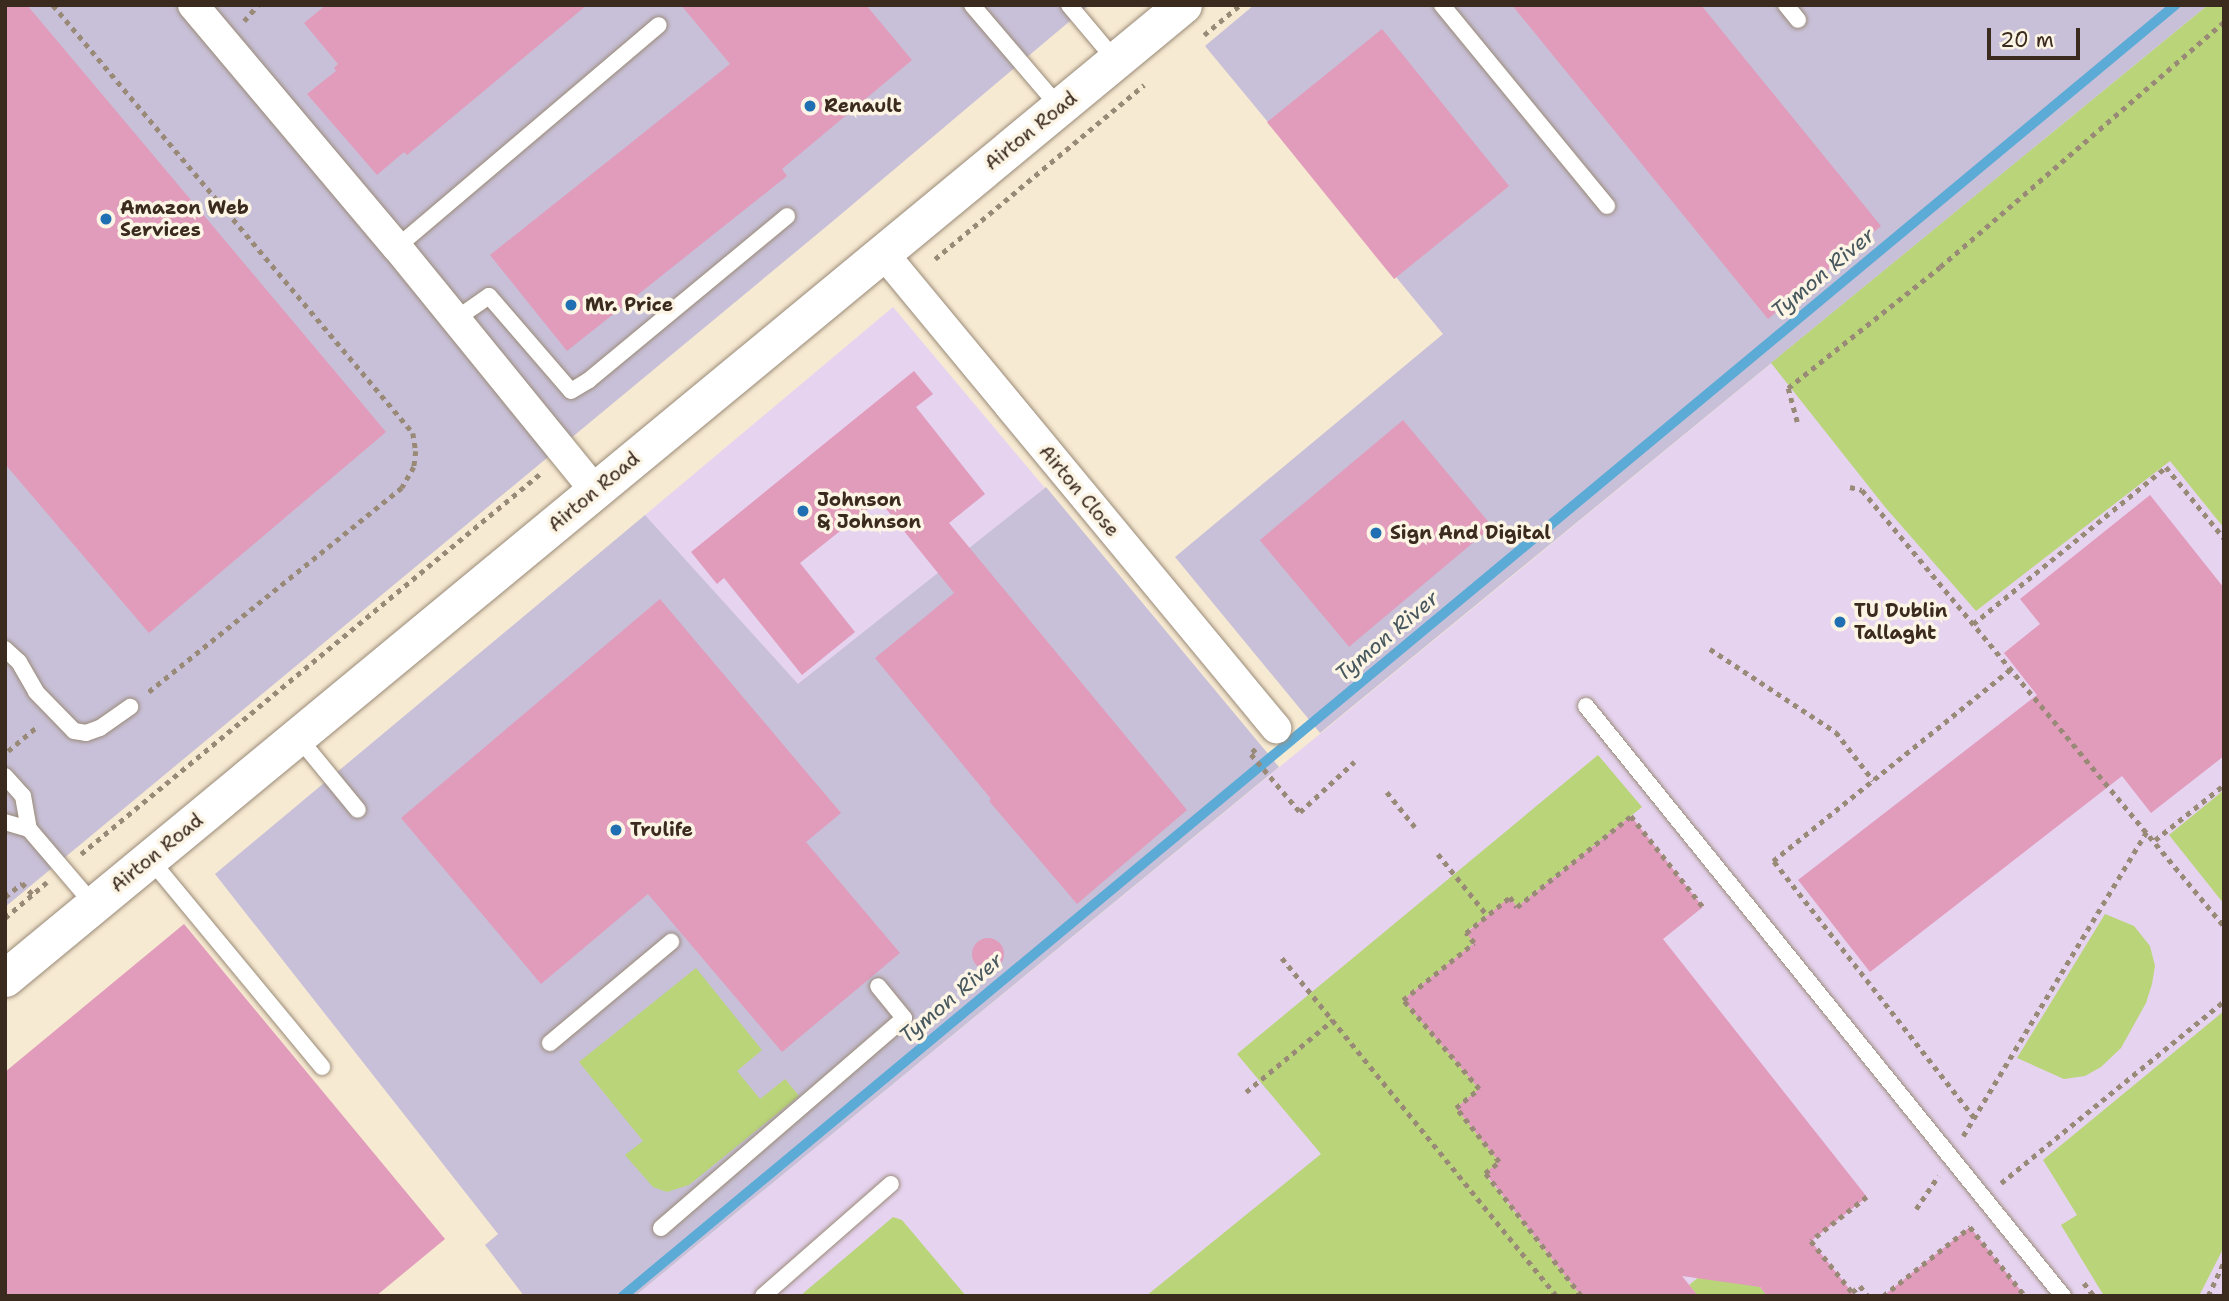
<!DOCTYPE html>
<style>
body{margin:0}
#map{position:relative;width:2229px;height:1301px;overflow:hidden;background:#f7ead2;font-family:"Shantell Sans",sans-serif}
div>[style]{position:absolute}
[style*='--x']{left:calc(var(--x)*1px);top:calc(var(--y)*1px);width:calc(var(--w)*1px);rotate:calc(var(--a)*1deg)}
.built>*{inset:0;background:#e6d3f0;transform-origin:0 0}
.industrial>*{inset:0;background:#c8c0d8}
.green>*{inset:0;background:#bad479}
.stream>*{height:10px;margin:-5px;padding:0 5px;transform-origin:5px;border-radius:5px;background:#5cabd6}
.building>*{inset:0;background:#e19bbb;transform-origin:0 0}
.round{border-radius:50%}
.path>*{height:4.5px;margin-top:-2.25px;transform-origin:0;background:repeating-linear-gradient(90deg,#998a78 0 5px,transparent 0 10px)}
.roads{filter:drop-shadow(0 0 2px #998a78) drop-shadow(0 0 2px #998a78)}
.service>*{height:16px;margin:-8px;padding:0 8px;transform-origin:8px;border-radius:8px;background:#fff}
.minor>*{height:30px;margin:-15px;padding:0 15px;transform-origin:15px;border-radius:15px;background:#fff}
.tertiary>*{height:37px;margin:-18.5px;padding:0 18.5px;transform-origin:18.5px;border-radius:18.5px;background:#fff}
.dots>*{width:19px;height:19px;translate:-50% -50%;box-sizing:border-box;border:4px solid #fcf5e5;border-radius:50%}
span{translate:-50% -50%;white-space:nowrap;text-align:center;line-height:1.15;-webkit-text-stroke:7px #fcf5e5;paint-order:stroke}
.poi-label{font-size:19px;color:#3b2a1e;font-weight:700}
.left{translate:0 -50%;text-align:left}
.street-label{font-size:19px;color:#3b2a1e}
.water-label{font-size:21px;color:#47575e;font-style:italic}
.frame{position:absolute;inset:0;border:7px solid #3b2a1e;pointer-events:none}
.scale{position:absolute;left:1987px;top:28px;width:93px;height:32px;box-sizing:border-box;border:4px solid #3b2a1e;border-top:0;padding-left:9px;font-size:21px;line-height:24px;white-space:nowrap;color:#3b2a1e;-webkit-text-stroke:5px #fcf5e5;paint-order:stroke}
</style>
<div id="map">
<div class="built">
<i style="clip-path:polygon(2208px 5px,2224px 5px,2224px 1296px,635px 1296px)"></i>
<i style="left:893px;top:307px;width:236px;height:324px;rotate:50deg"></i>
</div>
<div class="industrial">
<i style="clip-path:polygon(5px 5px,1089px 5px,833px 221px,5px 907px)"></i>
<i style="clip-path:polygon(1254px 5px,2208px 5px,1320px 733px,1175px 557px,1443px 334px,1205px 46px)"></i>
<i style="clip-path:polygon(1046px 487px,1279px 767px,635px 1296px,524px 1296px,485px 1245px,498px 1234px,215px 874px,645px 515px,798px 684px)"></i>
</div>
<div class="green">
<i style="clip-path:polygon(2208px 5px,2224px 5px,2224px 528px,2170px 461px,1976px 611px,1885px 507px,1771px 363px)"></i>
<i style="clip-path:polygon(1598px 755px,1642px 807px,1517px 907px,1510px 898px,1466px 932px,1474px 943px,1403px 1000px,1479px 1089px,1456px 1108px,1499px 1162px,1485px 1174px,1581px 1296px,1146px 1296px,1321px 1154px,1237px 1054px)"></i>
<i style="clip-path:polygon(2224px 790px,2224px 904px,2169px 835px)"></i>
<i style="clip-path:polygon(2105px 914px,2134px 926px,2150px 946px,2155px 966px,2152px 984px,2146px 1003px,2121px 1048px,2101px 1067px,2085px 1076px,2064px 1079px,2017px 1058px)"></i>
<i style="clip-path:polygon(696px 968px,762px 1050px,737px 1071px,760px 1099px,785px 1079px,799px 1096px,689px 1185px,667px 1192px,653px 1187px,625px 1155px,643px 1141px,579px 1062px)"></i>
<i style="clip-path:polygon(2224px 1011px,2224px 1247px,2199px 1296px,2104px 1296px,2061px 1225px,2077px 1215px,2043px 1160px)"></i>
<i style="clip-path:polygon(893px 1217px,902px 1220px,966px 1296px,800px 1296px)"></i>
<i style="clip-path:polygon(1731px 1251px,1760px 1287px,1767px 1296px,1698px 1296px,1689px 1285px)"></i>
</div>
<div class="stream">
<i style="--x:623;--y:1296;--w:2019;--a:-39.75"></i>
</div>
<div class="building">
<i style="clip-path:polygon(5px 5px,27px 5px,386px 432px,149px 633px,5px 464px)"></i>
<i style="clip-path:polygon(326px 5px,587px 5px,407px 155px,404px 152px,377px 175px,307px 94px,336px 71px,334px 68px,338px 64px,304px 23px)"></i>
<i style="clip-path:polygon(681px 5px,866px 5px,912px 60px,782px 169px,787px 176px,567px 351px,490px 255px,730px 64px)"></i>
<i style="clip-path:polygon(1512px 5px,1701px 5px,1881px 226px,1768px 319px)"></i>
<i style="left:1382px;top:29px;width:202px;height:148px;rotate:51deg"></i>
<i style="clip-path:polygon(914px 371px,933px 394px,916px 407px,985px 494px,949px 523px,1187px 810px,1077px 904px,989px 801px,991px 799px,875px 658px,954px 593px,879px 500px,800px 563px,855px 632px,802px 675px,724px 578px,717px 584px,691px 552px)"></i>
<i style="left:1403px;top:420px;width:139px;height:187px;rotate:50deg"></i>
<i style="clip-path:polygon(2150px 495px,2224px 588px,2224px 756px,2151px 813px,2122px 776px,1870px 972px,1798px 880px,2037px 695px,2004px 653px,2040px 624px,2020px 599px)"></i>
<i style="clip-path:polygon(660px 599px,841px 813px,806px 842px,900px 953px,782px 1052px,648px 894px,541px 984px,401px 818px)"></i>
<i style="clip-path:polygon(1631px 816px,1703px 907px,1663px 939px,1867px 1197px,1811px 1241px,1855px 1296px,1767px 1296px,1760px 1287px,1682px 1276px,1698px 1296px,1581px 1296px,1485px 1173px,1499px 1162px,1456px 1108px,1479px 1089px,1403px 1000px,1474px 943px,1466px 933px,1510px 897px,1517px 907px)"></i>
<i style="clip-path:polygon(184px 924px,445px 1239px,376px 1296px,5px 1296px,5px 1072px)"></i>
<i class="round" style="left:972px;top:938px;width:32px;height:32px"></i>
<i style="clip-path:polygon(1970px 1227px,2025px 1296px,1883px 1296px)"></i>
</div>
<div class="path">
<i style="--x:53;--y:5;--w:559;--a:49.93"></i>
<i style="--x:413;--y:433;--w:18;--a:81"></i>
<i style="--x:416;--y:451;--w:16;--a:97"></i>
<i style="--x:414;--y:467;--w:24;--a:120"></i>
<i style="--x:402;--y:488;--w:328;--a:141.1"></i>
<i style="--x:244;--y:21;--w:21;--a:-49"></i>
<i style="--x:1204;--y:35;--w:47;--a:-39.8"></i>
<i style="--x:935;--y:259;--w:272;--a:-39.8"></i>
<i style="--x:1797;--y:422;--w:35;--a:-105"></i>
<i style="--x:1788;--y:388;--w:194;--a:-38.5"></i>
<i style="--x:1940;--y:267;--w:375;--a:-40.8"></i>
<i style="--x:1850;--y:487;--w:12;--a:14"></i>
<i style="--x:1862;--y:490;--w:567;--a:50.3"></i>
<i style="--x:1973;--y:624;--w:249;--a:-39.1"></i>
<i style="--x:2166;--y:467;--w:92;--a:50.8"></i>
<i style="--x:1710;--y:649;--w:151;--a:33.4"></i>
<i style="--x:1836;--y:732;--w:61;--a:52.4"></i>
<i style="--x:1256;--y:749;--w:7;--a:135"></i>
<i style="--x:1251;--y:754;--w:76;--a:49.8"></i>
<i style="--x:1300;--y:812;--w:74;--a:-42.8"></i>
<i style="--x:8;--y:751;--w:39;--a:-40"></i>
<i style="--x:1387;--y:792;--w:45;--a:51.3"></i>
<i style="--x:2155;--y:840;--w:88;--a:-38.6"></i>
<i style="--x:81;--y:854;--w:597;--a:-39.63"></i>
<i style="--x:1438;--y:854;--w:78;--a:51.2"></i>
<i style="--x:5;--y:897;--w:22;--a:-39"></i>
<i style="--x:22;--y:883;--w:16;--a:47"></i>
<i style="--x:5;--y:918;--w:55;--a:-40.6"></i>
<i style="--x:1282;--y:958;--w:436;--a:50.9"></i>
<i style="--x:1246;--y:1092;--w:113;--a:-39.6"></i>
<i style="--x:1974;--y:1118;--w:326;--a:-128"></i>
<i style="--x:1773;--y:861;--w:306;--a:-38.9"></i>
<i style="--x:1963;--y:1136;--w:356;--a:-58.9"></i>
<i style="--x:2001;--y:1183;--w:288;--a:-39.2"></i>
<i style="--x:1867;--y:1197;--w:71;--a:141.8"></i>
<i style="--x:1811;--y:1241;--w:65;--a:51.2"></i>
<i style="--x:1852;--y:1292;--w:10;--a:-37"></i>
<i style="--x:1860;--y:1286;--w:13;--a:51"></i>
<i style="--x:1916;--y:1209;--w:40;--a:-56"></i>
<i style="--x:2084;--y:1283;--w:16;--a:52"></i>
<i style="--x:1581;--y:1296;--w:156;--a:-128"></i>
<i style="--x:1485;--y:1173;--w:18;--a:-38"></i>
<i style="--x:1499;--y:1162;--w:69;--a:-128.5"></i>
<i style="--x:1456;--y:1108;--w:30;--a:-40"></i>
<i style="--x:1479;--y:1089;--w:117;--a:-130.5"></i>
<i style="--x:1403;--y:1000;--w:91;--a:-38.8"></i>
<i style="--x:1474;--y:943;--w:13;--a:-129"></i>
<i style="--x:1466;--y:933;--w:57;--a:-39.3"></i>
<i style="--x:1510;--y:897;--w:12;--a:55"></i>
<i style="--x:1517;--y:907;--w:146;--a:-38.6"></i>
<i style="--x:1631;--y:816;--w:116;--a:51.6"></i>
<i style="--x:1883;--y:1296;--w:111;--a:-38.4"></i>
<i style="--x:1970;--y:1227;--w:88;--a:51.4"></i>
<i style="--x:2208;--y:1296;--w:38;--a:-65"></i>
<i style="--x:2223;--y:1296;--w:2;--a:-63"></i>
</div>
<div class="roads">
<div class="service">
<i style="--x:972;--y:5;--w:135;--a:49.5"></i>
<i style="--x:1069;--y:5;--w:73;--a:50"></i>
<i style="--x:1442;--y:5;--w:260;--a:50.6"></i>
<i style="--x:1786;--y:5;--w:19;--a:51"></i>
<i style="--x:397;--y:247;--w:343;--a:-40.3"></i>
<i style="--x:456;--y:319;--w:40;--a:-34.9"></i>
<i style="--x:489;--y:296;--w:125;--a:49.2"></i>
<i style="--x:571;--y:391;--w:21;--a:-31"></i>
<i style="--x:589;--y:380;--w:257;--a:-39.6"></i>
<i style="--x:5;--y:649;--w:19;--a:43"></i>
<i style="--x:19;--y:662;--w:34;--a:60"></i>
<i style="--x:36;--y:692;--w:54;--a:45.7"></i>
<i style="--x:74;--y:731;--w:12;--a:9"></i>
<i style="--x:86;--y:733;--w:15;--a:-20"></i>
<i style="--x:100;--y:728;--w:37;--a:-35"></i>
<i style="--x:1586;--y:706;--w:759;--a:51.05"></i>
<i style="--x:298;--y:737;--w:94;--a:50.6"></i>
<i style="--x:5;--y:776;--w:27;--a:48"></i>
<i style="--x:23;--y:796;--w:34;--a:80"></i>
<i style="--x:29;--y:829;--w:25;--a:-164"></i>
<i style="--x:29;--y:829;--w:100;--a:49.5"></i>
<i style="--x:150;--y:859;--w:270;--a:50.4"></i>
<i style="--x:550;--y:1043;--w:158;--a:-39.9"></i>
<i style="--x:661;--y:1228;--w:321;--a:-40.8"></i>
<i style="--x:904;--y:1018;--w:41;--a:-129.1"></i>
<i style="--x:763;--y:1296;--w:170;--a:-41.2"></i>
</div>
<div class="minor">
<i style="--x:193;--y:5;--w:317;--a:49.9"></i>
<i style="--x:397;--y:247;--w:314;--a:50.9"></i>
<i style="--x:883;--y:253;--w:617;--a:50.4"></i>
</div>
<div class="tertiary">
<i style="--x:5;--y:978;--w:1528;--a:-39.56"></i>
</div>
</div>
<div class="dots">
<i style="left:810px;top:106px;background:#1f6fb2"></i>
<i style="left:106px;top:219px;background:#1f6fb2"></i>
<i style="left:571px;top:305px;background:#1f6fb2"></i>
<i style="left:803px;top:511px;background:#1f6fb2"></i>
<i style="left:1376px;top:533px;background:#1f6fb2"></i>
<i style="left:1840px;top:622px;background:#1f6fb2"></i>
<i style="left:616px;top:830px;background:#1f6fb2"></i>
</div>
<div class="poi-label">
<span class="left" style="left:824px;top:106px">Renault</span>
<span class="left" style="left:120px;top:219px">Amazon Web<br>Services</span>
<span class="left" style="left:585px;top:305px">Mr. Price</span>
<span class="left" style="left:817px;top:511px">Johnson<br>&amp; Johnson</span>
<span class="left" style="left:1390px;top:533px">Sign And Digital</span>
<span class="left" style="left:1854px;top:622px">TU Dublin<br>Tallaght</span>
<span class="left" style="left:630px;top:830px">Trulife</span>
</div>
<div class="street-label">
<span style="left:1031px;top:131px;rotate:-39deg">Airton Road</span>
<span style="left:1079px;top:491px;rotate:50deg">Airton Close</span>
<span style="left:594px;top:492px;rotate:-40deg">Airton Road</span>
<span style="left:157px;top:853px;rotate:-39deg">Airton Road</span>
</div>
<div class="water-label">
<span style="left:1823px;top:273px;rotate:-40deg">Tymon River</span>
<span style="left:1387px;top:636px;rotate:-40deg">Tymon River</span>
<span style="left:951px;top:998px;rotate:-40deg">Tymon River</span>
</div>
<div class="frame"></div>
<div class="scale">20 m</div>
</div>
